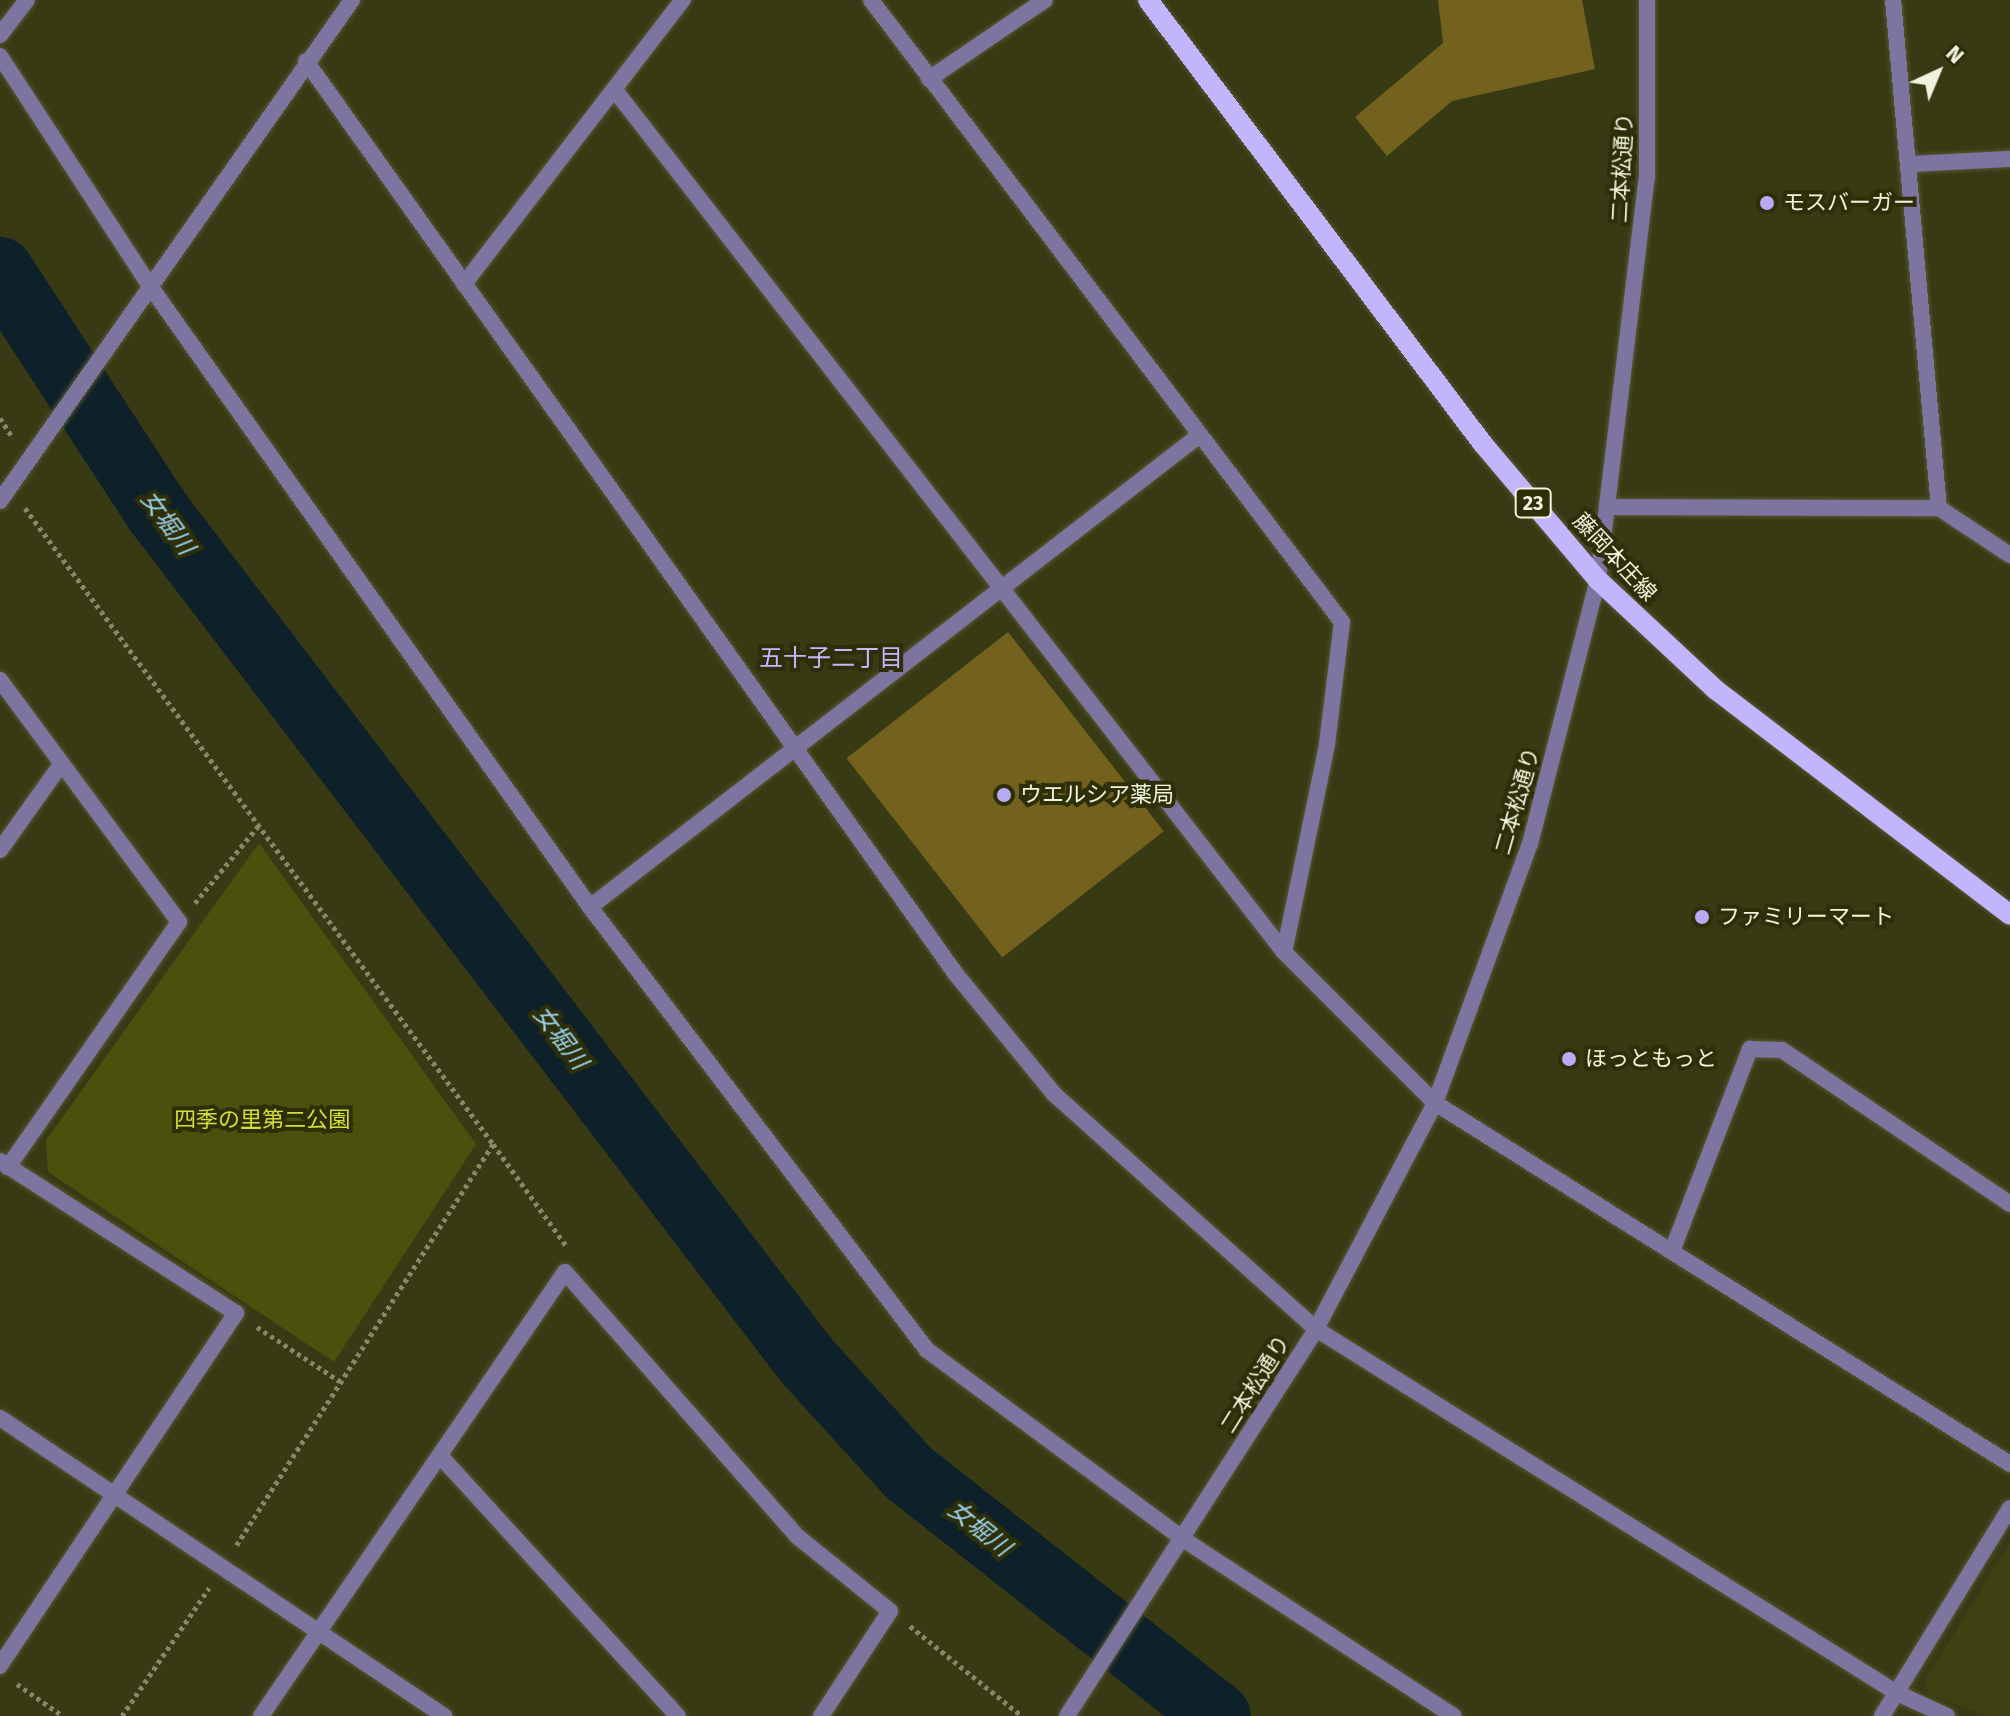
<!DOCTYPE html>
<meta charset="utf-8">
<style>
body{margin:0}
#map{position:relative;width:2010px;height:1716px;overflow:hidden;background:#373a13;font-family:"Fira Sans","Noto Sans JP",sans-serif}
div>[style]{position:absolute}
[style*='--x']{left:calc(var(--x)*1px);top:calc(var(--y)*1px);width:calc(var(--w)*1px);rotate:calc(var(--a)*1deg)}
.built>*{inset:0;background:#3e4212}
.green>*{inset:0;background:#4c500d}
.river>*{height:66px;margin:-33px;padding:0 33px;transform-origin:33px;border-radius:33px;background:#0e2029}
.building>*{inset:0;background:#73611e;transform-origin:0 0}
.path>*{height:5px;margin-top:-2.5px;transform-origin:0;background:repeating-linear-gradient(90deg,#868969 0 4px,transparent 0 8px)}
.roads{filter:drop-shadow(0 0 2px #555833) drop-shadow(0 0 2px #555833)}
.minor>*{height:16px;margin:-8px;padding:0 8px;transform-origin:8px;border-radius:8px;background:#7d75a0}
.tertiary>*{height:16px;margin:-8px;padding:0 8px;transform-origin:8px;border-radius:8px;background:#7d75a0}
.primary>*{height:20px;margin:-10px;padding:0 10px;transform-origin:10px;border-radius:10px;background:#c3b5fb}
.dots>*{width:22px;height:22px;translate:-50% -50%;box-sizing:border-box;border:4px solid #2d2f08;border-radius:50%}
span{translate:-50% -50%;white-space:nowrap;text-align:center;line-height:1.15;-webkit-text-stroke:8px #2d2f08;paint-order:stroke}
.shield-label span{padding:2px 6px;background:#2d2f08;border:2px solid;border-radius:6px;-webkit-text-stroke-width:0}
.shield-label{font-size:20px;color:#f0f3dd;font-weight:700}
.street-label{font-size:22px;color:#f0f3dd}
.poi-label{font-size:22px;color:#f0f3dd}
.left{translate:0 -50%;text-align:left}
.park-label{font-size:22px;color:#d4df3d}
.water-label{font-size:24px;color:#9dd3f1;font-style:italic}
.neighbourhood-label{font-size:24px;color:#c5b6fd}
.north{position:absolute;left:1898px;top:32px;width:80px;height:80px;-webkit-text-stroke:6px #2d2f08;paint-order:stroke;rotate:44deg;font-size:22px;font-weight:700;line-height:32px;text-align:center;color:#f0f3dd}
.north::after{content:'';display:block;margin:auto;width:28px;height:36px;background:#f0f3dd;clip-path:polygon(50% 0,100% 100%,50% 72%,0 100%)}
</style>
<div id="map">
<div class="built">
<i style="clip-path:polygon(2010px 1543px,2010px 1716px,1988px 1716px,1927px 1694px,1925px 1681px)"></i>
</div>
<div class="green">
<i style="clip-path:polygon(259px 843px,476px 1144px,334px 1362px,48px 1172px,46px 1140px)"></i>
</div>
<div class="river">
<i style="--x:0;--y:270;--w:288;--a:56.9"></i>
<i style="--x:157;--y:511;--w:1069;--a:52.6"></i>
<i style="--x:806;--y:1360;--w:153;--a:47.7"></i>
<i style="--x:909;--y:1473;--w:393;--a:38.2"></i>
</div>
<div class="building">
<i style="clip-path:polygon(1438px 0,1582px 0,1595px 69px,1452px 101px,1387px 156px,1355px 117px,1443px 43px)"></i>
<i style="left:1008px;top:632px;width:253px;height:205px;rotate:52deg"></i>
</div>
<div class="path">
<i style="--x:0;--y:418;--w:24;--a:57"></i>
<i style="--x:25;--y:508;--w:790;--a:53.65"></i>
<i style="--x:493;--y:1144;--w:477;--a:122.6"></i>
<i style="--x:195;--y:903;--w:102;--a:-50.6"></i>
<i style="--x:493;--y:1144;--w:127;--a:54.3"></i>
<i style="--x:257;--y:1327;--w:100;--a:33.2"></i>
<i style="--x:910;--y:1626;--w:144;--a:38.8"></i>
<i style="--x:17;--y:1684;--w:56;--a:34.8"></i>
<i style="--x:122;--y:1716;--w:155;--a:-55.8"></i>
</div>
<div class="roads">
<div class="minor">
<i style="--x:871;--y:0;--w:780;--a:52.87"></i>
<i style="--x:1342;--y:622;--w:124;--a:97"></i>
<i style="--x:1327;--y:745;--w:211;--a:101.7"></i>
<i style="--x:1893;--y:0;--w:510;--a:84.83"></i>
<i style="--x:0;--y:35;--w:44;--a:-52.4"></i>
<i style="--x:0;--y:56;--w:275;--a:56.9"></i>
<i style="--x:150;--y:286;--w:761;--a:54.68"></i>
<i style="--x:590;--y:907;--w:557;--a:52.74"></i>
<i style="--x:927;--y:1350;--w:318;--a:36.4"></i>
<i style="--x:1183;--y:1539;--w:323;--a:33.2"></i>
<i style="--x:306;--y:61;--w:1119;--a:54.56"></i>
<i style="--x:955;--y:973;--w:156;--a:50.7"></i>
<i style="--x:1054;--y:1094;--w:352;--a:41.9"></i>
<i style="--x:1316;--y:1329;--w:686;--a:32.07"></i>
<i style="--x:1897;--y:1693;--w:55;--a:24.7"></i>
<i style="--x:929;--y:79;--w:140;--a:-34.3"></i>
<i style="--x:614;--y:89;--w:1093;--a:52.18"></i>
<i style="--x:1284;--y:952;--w:214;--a:45"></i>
<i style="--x:1435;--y:1103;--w:679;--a:32.12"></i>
<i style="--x:1910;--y:164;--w:100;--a:-2.9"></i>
<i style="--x:464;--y:284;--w:359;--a:-52.4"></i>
<i style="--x:1607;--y:507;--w:332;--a:0.2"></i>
<i style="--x:1939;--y:508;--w:85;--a:33.5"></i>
<i style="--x:0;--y:680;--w:301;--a:53.5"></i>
<i style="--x:179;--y:922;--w:299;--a:124.9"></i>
<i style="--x:0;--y:850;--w:103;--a:-54.5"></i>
<i style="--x:590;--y:907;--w:768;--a:-37.75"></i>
<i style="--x:0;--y:1161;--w:281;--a:32.8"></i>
<i style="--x:236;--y:1313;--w:425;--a:123.8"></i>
<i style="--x:1672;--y:1251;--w:217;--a:-68.9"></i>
<i style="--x:1750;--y:1049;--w:32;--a:2"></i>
<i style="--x:1782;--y:1050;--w:275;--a:34"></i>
<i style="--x:443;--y:1459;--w:348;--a:47.6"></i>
<i style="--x:261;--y:1716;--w:538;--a:-55.6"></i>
<i style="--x:565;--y:1272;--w:353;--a:48.7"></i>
<i style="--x:798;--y:1537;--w:118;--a:38.8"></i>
<i style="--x:890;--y:1611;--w:126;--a:123.3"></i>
<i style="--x:1882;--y:1716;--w:244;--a:-58.4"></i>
</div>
<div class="tertiary">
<i style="--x:0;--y:501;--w:612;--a:-54.91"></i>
<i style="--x:0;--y:1418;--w:535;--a:33.87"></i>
<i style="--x:1067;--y:1716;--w:460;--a:-57.2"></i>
<i style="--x:1316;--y:1329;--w:255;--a:-62.2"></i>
<i style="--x:1435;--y:1103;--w:276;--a:-69.9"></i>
<i style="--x:1530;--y:844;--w:273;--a:-75.6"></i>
<i style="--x:1598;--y:580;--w:405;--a:-83.1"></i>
<i style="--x:1647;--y:178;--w:178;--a:-90"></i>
</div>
<div class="primary">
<i style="--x:1148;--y:0;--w:556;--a:52.97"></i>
<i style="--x:1483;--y:444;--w:178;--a:49.8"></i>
<i style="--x:1598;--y:580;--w:161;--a:43"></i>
<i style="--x:1716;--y:690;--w:370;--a:37.4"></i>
</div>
</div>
<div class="dots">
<i style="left:1767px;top:203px;background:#baaaf6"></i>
<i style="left:1004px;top:795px;background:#baaaf6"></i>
<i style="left:1702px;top:917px;background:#baaaf6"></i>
<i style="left:1569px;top:1059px;background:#baaaf6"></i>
</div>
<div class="shield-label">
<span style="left:1533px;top:503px">23</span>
</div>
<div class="street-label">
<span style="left:1622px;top:168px;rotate:-87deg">二本松通り</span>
<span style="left:1615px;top:557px;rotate:47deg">藤岡本庄線</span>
<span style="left:1517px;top:801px;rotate:-74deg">二本松通り</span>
<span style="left:1255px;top:1384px;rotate:-58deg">二本松通り</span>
</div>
<div class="poi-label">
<span class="left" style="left:1783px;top:203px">モスバーガー</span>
<span class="left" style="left:1020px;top:795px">ウエルシア薬局</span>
<span class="left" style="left:1718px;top:917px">ファミリーマート</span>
<span class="left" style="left:1585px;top:1059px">ほっともっと</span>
</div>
<div class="park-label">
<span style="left:262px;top:1120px">四季の里第二公園</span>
</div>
<div class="water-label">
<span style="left:167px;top:523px;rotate:54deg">女堀川</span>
<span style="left:560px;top:1038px;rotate:53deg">女堀川</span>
<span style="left:979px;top:1529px;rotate:39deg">女堀川</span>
</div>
<div class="neighbourhood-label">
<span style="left:831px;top:659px">五十子二丁目</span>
</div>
<div class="north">N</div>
</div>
